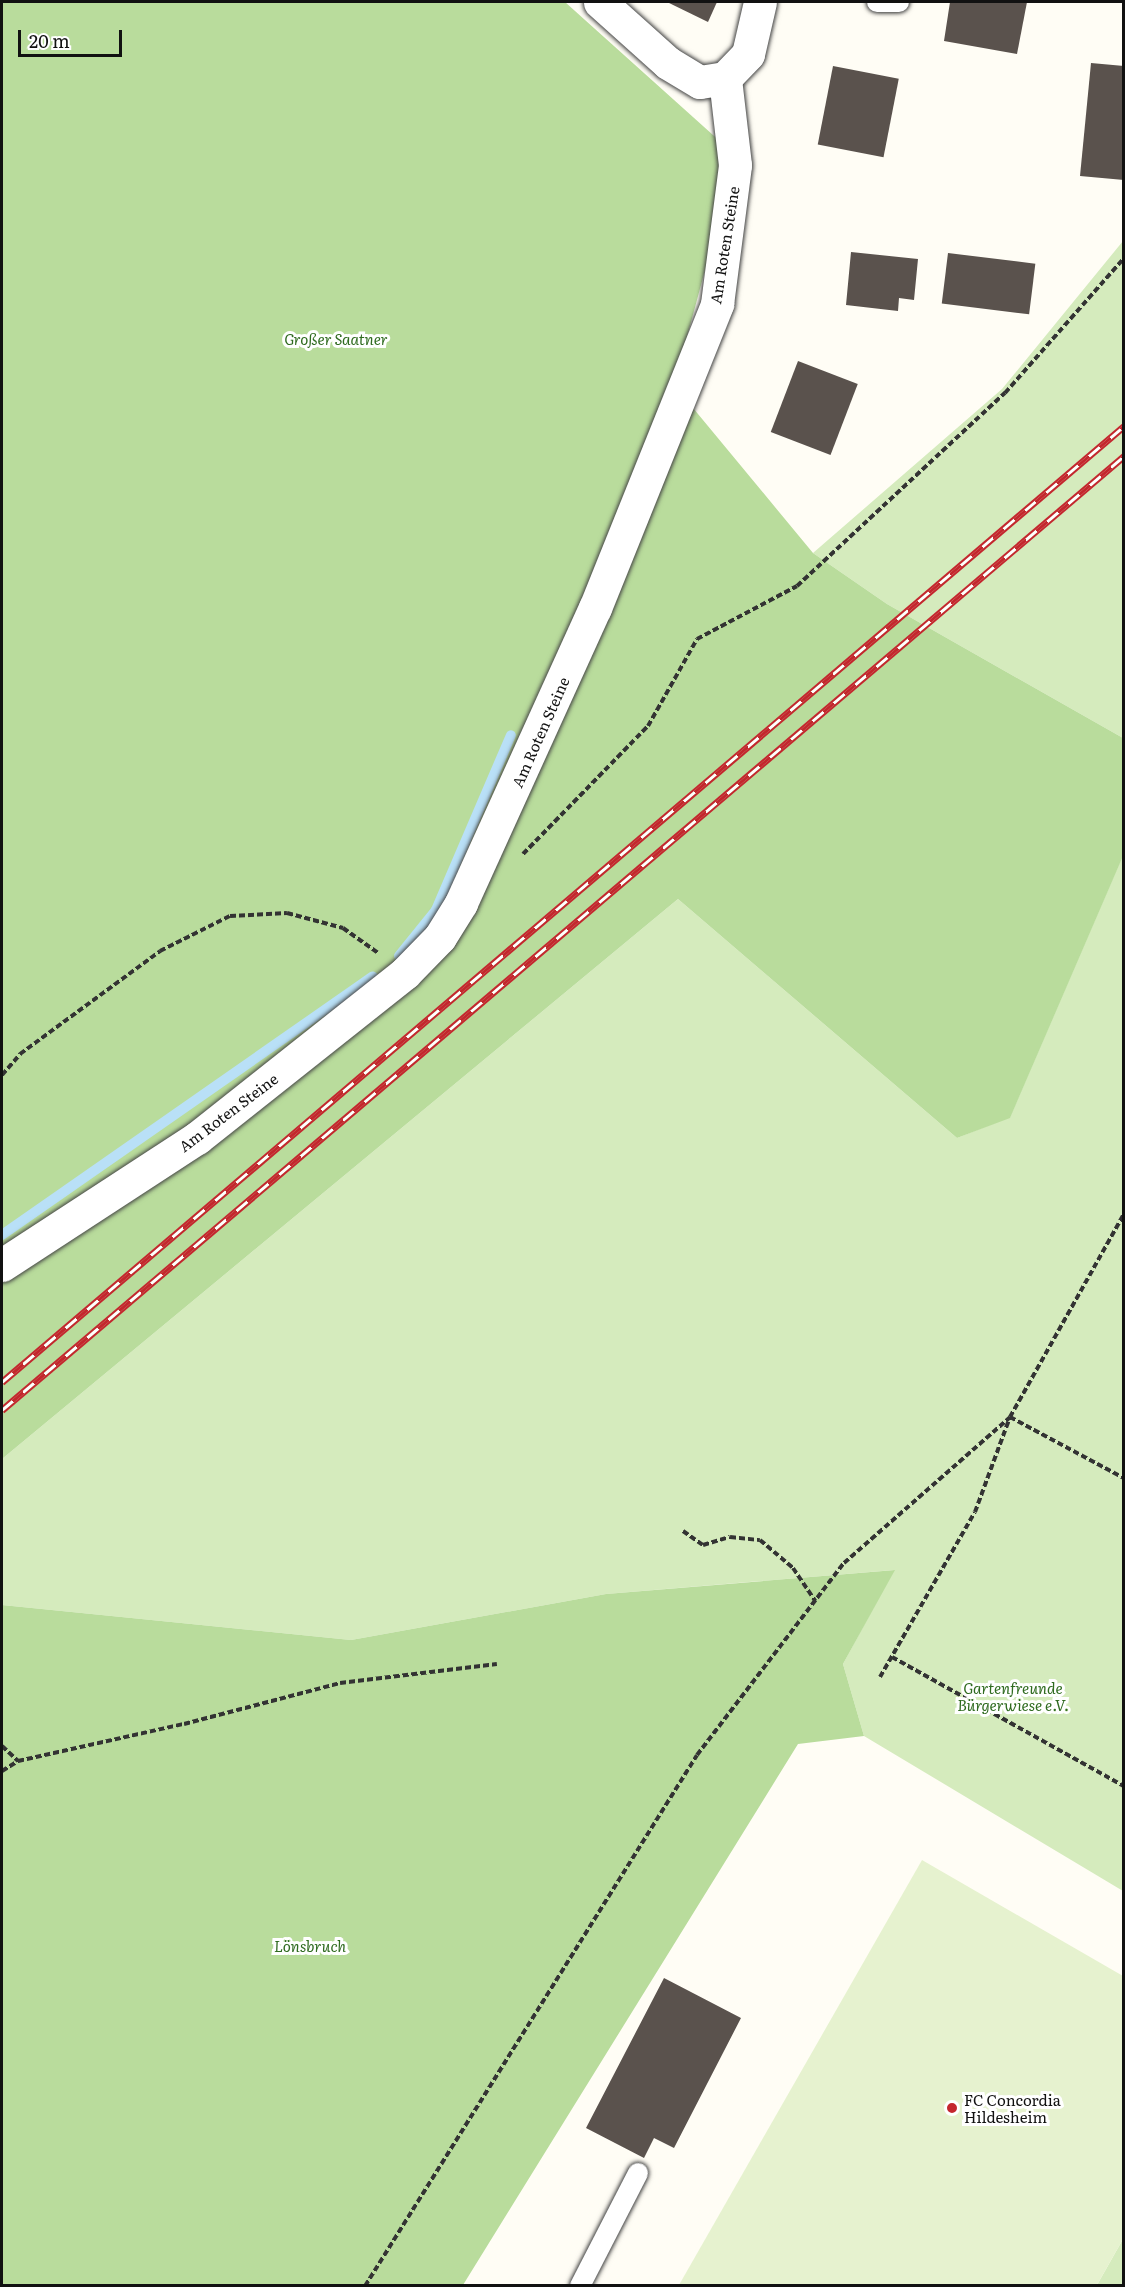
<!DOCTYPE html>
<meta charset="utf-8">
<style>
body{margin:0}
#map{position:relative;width:1125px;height:2287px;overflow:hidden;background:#fffdf5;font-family:Literata,serif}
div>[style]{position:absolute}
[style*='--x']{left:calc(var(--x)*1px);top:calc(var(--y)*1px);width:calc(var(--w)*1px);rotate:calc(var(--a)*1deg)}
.green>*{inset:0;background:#d5ebbd}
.forest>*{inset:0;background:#b9dc9c}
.pitch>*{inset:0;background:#e6f2cf}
.stream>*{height:10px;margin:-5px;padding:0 5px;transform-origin:5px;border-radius:5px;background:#b9e0f7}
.building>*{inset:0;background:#5a524d;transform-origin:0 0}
.path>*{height:4px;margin-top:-2px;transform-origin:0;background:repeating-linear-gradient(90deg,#333 0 6px,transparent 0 9px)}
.roads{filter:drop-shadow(0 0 2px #444) drop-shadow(0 0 2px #444)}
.service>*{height:20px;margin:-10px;padding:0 10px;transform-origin:10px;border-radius:10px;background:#fff}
.minor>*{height:33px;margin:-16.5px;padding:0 16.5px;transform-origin:16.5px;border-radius:16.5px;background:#fff}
.rail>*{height:7px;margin-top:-3.5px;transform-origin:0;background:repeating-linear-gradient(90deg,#fff 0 14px,#c4262e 0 28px);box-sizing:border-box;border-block:2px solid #c4262e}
.dots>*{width:16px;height:16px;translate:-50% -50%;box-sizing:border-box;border:3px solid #fff;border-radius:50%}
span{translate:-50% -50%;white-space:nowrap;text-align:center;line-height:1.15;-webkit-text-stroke:6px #fff;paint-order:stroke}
.street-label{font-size:15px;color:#111}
.park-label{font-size:15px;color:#2f6b1f;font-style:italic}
.poi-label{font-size:15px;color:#111}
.left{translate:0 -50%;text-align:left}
.frame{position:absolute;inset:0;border:3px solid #111;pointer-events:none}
.scale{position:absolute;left:18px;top:30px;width:104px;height:27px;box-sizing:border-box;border:3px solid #111;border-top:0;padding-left:8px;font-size:18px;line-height:21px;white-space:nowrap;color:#111;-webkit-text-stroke:4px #fff;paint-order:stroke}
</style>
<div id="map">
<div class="green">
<i style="clip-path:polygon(1123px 241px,1123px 738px,887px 604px,813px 553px,1002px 389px)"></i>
<i style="clip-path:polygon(1123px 855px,1123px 1891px,864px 1736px,843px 1664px,894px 1570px,606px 1594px,351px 1640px,2px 1605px,2px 1459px,678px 899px,957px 1138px,1010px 1117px)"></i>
<i style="clip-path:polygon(1123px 2239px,1123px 2285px,1097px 2285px)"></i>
</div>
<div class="forest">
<i style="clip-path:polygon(2px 2px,565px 2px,723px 144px,711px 248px,674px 385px,813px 553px,887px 604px,1123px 738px,1123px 856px,1010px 1118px,957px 1138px,678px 899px,2px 1459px)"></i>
<i style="clip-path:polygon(895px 1570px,843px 1664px,864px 1736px,798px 1744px,463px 2285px,2px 2285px,2px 1605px,351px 1640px,606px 1594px)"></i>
</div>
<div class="pitch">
<i style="clip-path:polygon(922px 1860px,1123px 1976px,1123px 2239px,1097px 2285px,679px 2285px)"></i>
</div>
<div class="stream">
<i style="--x:399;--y:956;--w:59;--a:-51.2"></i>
<i style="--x:436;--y:910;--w:190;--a:-66.8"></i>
<i style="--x:2;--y:1235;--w:452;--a:-34.9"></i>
</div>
<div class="building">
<i style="clip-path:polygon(667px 2px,717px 2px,708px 22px)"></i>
<i style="clip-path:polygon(950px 2px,1027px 2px,1017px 54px,944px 41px)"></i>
<i style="clip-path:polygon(1091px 63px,1124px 66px,1124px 180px,1080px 176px)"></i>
<i style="left:833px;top:66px;width:67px;height:80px;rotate:11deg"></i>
<i style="clip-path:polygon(851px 252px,918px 259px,914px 300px,899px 298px,898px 311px,846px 305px)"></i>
<i style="left:948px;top:253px;width:88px;height:51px;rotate:7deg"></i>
<i style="left:798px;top:361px;width:64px;height:76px;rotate:21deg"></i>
<i style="clip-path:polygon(664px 1978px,741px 2018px,674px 2148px,654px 2138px,644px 2158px,586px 2128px)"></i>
</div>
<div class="path">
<i style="--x:523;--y:854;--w:179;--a:-45.7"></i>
<i style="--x:648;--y:726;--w:100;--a:-60.6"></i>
<i style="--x:697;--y:639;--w:113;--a:-27.9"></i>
<i style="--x:797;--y:586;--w:284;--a:-42.9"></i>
<i style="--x:1005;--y:393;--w:180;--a:-48.6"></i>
<i style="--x:2;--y:1075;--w:28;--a:-49"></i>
<i style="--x:20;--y:1054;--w:174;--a:-36.3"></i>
<i style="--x:160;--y:951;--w:78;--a:-26.6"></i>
<i style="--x:230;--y:916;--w:57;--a:-3"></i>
<i style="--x:287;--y:913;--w:58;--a:15"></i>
<i style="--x:343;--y:928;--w:43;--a:35.5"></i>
<i style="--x:1010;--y:1417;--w:129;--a:28.2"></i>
<i style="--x:683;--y:1531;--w:24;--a:35"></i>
<i style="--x:703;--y:1545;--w:28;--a:-17"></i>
<i style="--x:730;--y:1537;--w:30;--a:6"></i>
<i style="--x:760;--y:1540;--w:43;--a:40.3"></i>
<i style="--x:793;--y:1568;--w:40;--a:56"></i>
<i style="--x:892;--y:1657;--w:265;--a:29.1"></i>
<i style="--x:880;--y:1677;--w:190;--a:-60.1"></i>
<i style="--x:975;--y:1512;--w:101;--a:-69.8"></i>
<i style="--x:1010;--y:1417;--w:233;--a:-60.7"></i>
<i style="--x:2;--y:1746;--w:22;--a:43"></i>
<i style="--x:18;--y:1761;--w:170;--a:-12.6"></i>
<i style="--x:184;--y:1724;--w:161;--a:-14.7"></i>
<i style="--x:340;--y:1683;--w:158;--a:-6.9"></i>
<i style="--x:2;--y:1771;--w:19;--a:-32"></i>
<i style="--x:365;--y:2286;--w:626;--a:-57.98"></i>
<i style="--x:697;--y:1755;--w:242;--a:-52.6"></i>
<i style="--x:844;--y:1563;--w:221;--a:-41.3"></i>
</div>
<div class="roads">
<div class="service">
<i style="--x:877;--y:2;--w:22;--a:0"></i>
<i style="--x:580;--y:2286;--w:127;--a:-62.8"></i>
</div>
<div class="minor">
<i style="--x:600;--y:2;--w:91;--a:41.9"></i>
<i style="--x:668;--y:63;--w:37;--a:31"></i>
<i style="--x:700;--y:82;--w:25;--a:-9"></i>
<i style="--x:725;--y:78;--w:33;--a:-46"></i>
<i style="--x:748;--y:54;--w:53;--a:-77"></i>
<i style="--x:2;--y:1265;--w:233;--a:-33.1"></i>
<i style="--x:197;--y:1138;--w:265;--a:-38.4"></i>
<i style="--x:405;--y:973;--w:50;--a:-45.8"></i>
<i style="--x:440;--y:937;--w:40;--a:-58"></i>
<i style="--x:461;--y:903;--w:324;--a:-65.6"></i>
<i style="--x:595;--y:608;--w:328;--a:-68.1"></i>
<i style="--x:717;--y:304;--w:140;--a:-82.6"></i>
<i style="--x:735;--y:165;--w:88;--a:-96.6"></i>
</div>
</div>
<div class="rail">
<i style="--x:2;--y:1382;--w:1474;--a:-40.43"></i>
<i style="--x:2;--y:1410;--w:1473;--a:-40.37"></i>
</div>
<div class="dots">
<i style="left:952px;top:2108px;background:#c4262e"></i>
</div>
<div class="street-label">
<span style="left:724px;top:245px;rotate:-81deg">Am Roten Steine</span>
<span style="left:540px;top:732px;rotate:-66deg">Am Roten Steine</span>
<span style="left:228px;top:1112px;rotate:-37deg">Am Roten Steine</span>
</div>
<div class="park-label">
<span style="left:336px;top:339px">Großer Saatner</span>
<span style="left:1013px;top:1696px">Gartenfreunde<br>Bürgerwiese e.V.</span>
<span style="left:310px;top:1946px">Lönsbruch</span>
</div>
<div class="poi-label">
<span class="left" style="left:964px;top:2108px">FC Concordia<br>Hildesheim</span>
</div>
<div class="frame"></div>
<div class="scale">20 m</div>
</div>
